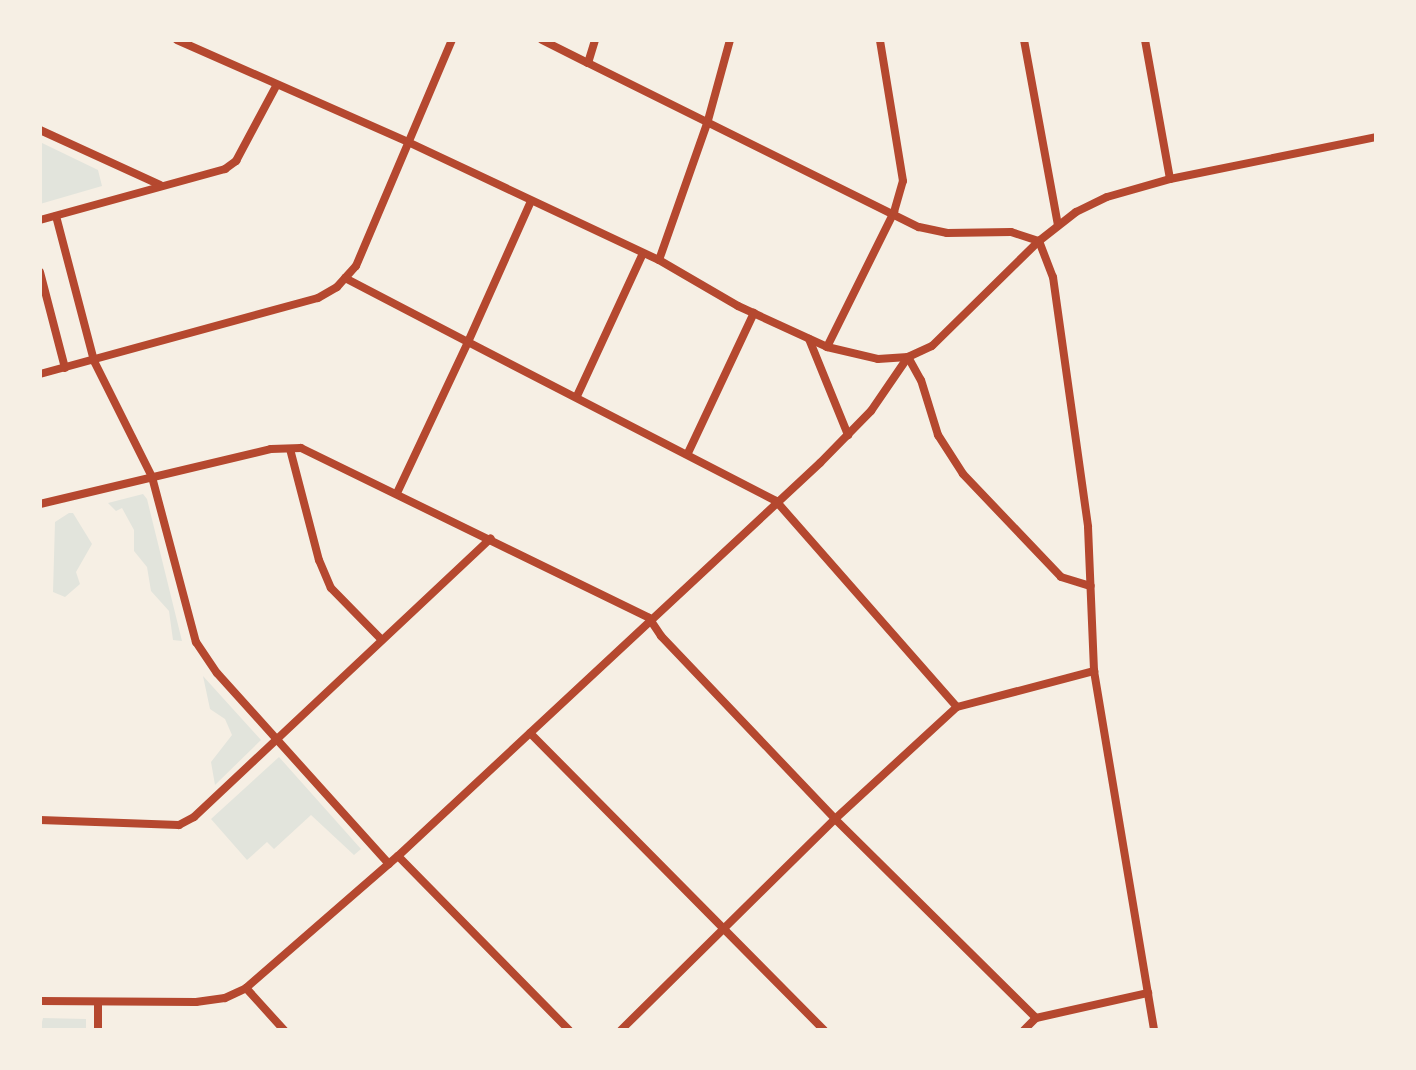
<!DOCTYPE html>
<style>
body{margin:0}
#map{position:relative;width:1416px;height:1070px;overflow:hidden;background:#f6efe4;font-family:Raleway,sans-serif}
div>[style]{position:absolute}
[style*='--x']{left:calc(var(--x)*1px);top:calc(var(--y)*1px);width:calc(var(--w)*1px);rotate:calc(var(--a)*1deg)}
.green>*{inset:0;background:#e2e4dc}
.minor>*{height:8px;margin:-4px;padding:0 4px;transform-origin:4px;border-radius:4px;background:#b5482f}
span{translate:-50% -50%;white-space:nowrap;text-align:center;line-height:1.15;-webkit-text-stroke:8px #f6efe4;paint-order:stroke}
.frame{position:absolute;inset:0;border:42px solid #f6efe4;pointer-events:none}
</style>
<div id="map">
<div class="green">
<i style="clip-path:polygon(40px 142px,98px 170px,102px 186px,40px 204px)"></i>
<i style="clip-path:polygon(143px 494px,147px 499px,182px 641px,173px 640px,169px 611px,151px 591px,147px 567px,134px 551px,134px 530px,122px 508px,116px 511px,108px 503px)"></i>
<i style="clip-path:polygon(69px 513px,73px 513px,92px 544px,76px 572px,80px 584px,65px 597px,53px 592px,55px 522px)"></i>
<i style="clip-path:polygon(203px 676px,261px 740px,215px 785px,211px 762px,232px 735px,225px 719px,210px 709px)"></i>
<i style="clip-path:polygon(279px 757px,361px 849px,354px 855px,311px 815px,274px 849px,267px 842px,247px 860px,211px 819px)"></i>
<i style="clip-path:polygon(43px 1018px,86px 1019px,86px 1030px,40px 1030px)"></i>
</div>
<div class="minor">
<i style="--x:177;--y:40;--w:253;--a:23.8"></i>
<i style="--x:408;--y:142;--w:277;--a:25.2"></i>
<i style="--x:659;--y:260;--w:91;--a:30.2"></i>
<i style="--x:738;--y:306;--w:98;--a:24.7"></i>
<i style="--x:827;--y:347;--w:52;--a:13.2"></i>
<i style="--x:878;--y:359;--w:30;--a:-4"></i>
<i style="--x:908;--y:357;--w:26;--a:-25"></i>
<i style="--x:932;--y:346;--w:150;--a:-44.5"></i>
<i style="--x:1039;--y:241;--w:47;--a:-38.1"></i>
<i style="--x:1076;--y:212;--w:34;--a:-26"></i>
<i style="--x:1107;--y:197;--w:66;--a:-15.9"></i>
<i style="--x:1170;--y:179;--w:210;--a:-11.5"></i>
<i style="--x:542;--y:40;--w:51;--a:26.6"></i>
<i style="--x:588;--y:63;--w:24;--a:-73"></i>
<i style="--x:1024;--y:40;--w:188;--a:79.6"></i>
<i style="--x:1145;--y:40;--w:141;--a:79.8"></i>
<i style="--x:588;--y:63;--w:369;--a:26.4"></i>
<i style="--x:919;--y:227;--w:29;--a:12"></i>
<i style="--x:947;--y:233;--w:64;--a:-0.9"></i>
<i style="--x:1011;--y:232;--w:29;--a:18"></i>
<i style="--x:1039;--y:241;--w:39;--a:69"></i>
<i style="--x:1053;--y:277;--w:252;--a:82"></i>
<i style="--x:1088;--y:527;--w:144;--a:87.6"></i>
<i style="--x:1094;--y:671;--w:364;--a:80.5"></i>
<i style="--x:40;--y:130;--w:132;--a:24.6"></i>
<i style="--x:56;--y:216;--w:150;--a:75.3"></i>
<i style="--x:94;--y:361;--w:130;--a:63.4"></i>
<i style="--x:152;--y:477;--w:171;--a:75.1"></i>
<i style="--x:196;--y:642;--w:37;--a:56"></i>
<i style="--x:217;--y:673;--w:257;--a:48"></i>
<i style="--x:40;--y:220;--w:192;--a:-15.4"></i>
<i style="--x:225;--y:169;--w:14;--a:-36"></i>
<i style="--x:236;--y:161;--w:85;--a:-61.9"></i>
<i style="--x:659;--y:260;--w:144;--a:-70.6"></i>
<i style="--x:707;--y:124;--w:87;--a:-74.7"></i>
<i style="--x:40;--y:272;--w:99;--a:75.4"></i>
<i style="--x:345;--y:278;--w:139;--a:27.5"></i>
<i style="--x:468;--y:342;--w:154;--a:-65.9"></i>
<i style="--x:809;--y:339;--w:104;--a:67.9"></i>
<i style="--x:827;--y:347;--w:151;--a:-63.6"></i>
<i style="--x:894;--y:212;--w:32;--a:-74"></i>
<i style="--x:903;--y:181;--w:143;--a:-99.3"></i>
<i style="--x:40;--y:374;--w:288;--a:-15.3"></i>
<i style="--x:318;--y:298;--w:22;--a:-30"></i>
<i style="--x:337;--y:287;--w:28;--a:-48"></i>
<i style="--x:356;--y:266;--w:246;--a:-67"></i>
<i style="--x:577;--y:396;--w:157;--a:-65.2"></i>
<i style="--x:290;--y:449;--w:115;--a:75.4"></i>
<i style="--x:319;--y:560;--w:30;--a:67"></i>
<i style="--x:331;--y:588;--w:71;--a:45.6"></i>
<i style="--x:688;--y:453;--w:155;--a:-64.8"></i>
<i style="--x:397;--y:493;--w:167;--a:-64.8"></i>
<i style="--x:468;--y:342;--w:347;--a:27.3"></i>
<i style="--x:776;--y:501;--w:274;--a:48.7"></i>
<i style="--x:40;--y:504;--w:237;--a:-13.4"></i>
<i style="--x:271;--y:449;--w:30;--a:-2"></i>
<i style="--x:301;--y:448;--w:387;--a:26"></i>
<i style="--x:649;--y:618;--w:22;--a:56"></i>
<i style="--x:661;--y:636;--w:253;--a:46.4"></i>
<i style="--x:835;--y:819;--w:283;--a:44.7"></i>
<i style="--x:530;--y:733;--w:418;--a:45.3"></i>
<i style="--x:40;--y:820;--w:139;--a:2.1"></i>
<i style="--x:179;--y:825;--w:17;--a:-28"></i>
<i style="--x:194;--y:817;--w:407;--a:-43.2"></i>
<i style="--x:398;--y:856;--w:244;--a:45.5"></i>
<i style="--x:246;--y:988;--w:57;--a:47.9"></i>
<i style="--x:40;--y:1001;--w:156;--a:0.4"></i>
<i style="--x:196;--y:1002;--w:29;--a:-8"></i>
<i style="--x:225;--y:998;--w:23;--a:-25"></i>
<i style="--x:246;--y:988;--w:201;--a:-41"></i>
<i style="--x:398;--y:856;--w:577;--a:-42.96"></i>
<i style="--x:820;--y:463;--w:73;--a:-45.6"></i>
<i style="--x:871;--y:411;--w:65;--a:-55.6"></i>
<i style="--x:908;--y:357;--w:26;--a:61"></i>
<i style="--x:921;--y:380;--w:58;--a:72.8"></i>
<i style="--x:938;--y:435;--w:46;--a:57.3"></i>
<i style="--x:963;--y:474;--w:142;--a:46.4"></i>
<i style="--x:1061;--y:577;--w:31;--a:17"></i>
<i style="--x:98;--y:1030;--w:26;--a:-90"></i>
<i style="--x:621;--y:1030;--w:301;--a:-44.6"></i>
<i style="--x:835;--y:819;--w:166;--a:-42.6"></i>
<i style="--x:957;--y:707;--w:142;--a:-14.7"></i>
<i style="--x:1024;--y:1030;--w:17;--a:-45"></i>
<i style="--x:1036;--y:1018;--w:115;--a:-12.6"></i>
</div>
<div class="frame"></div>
</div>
